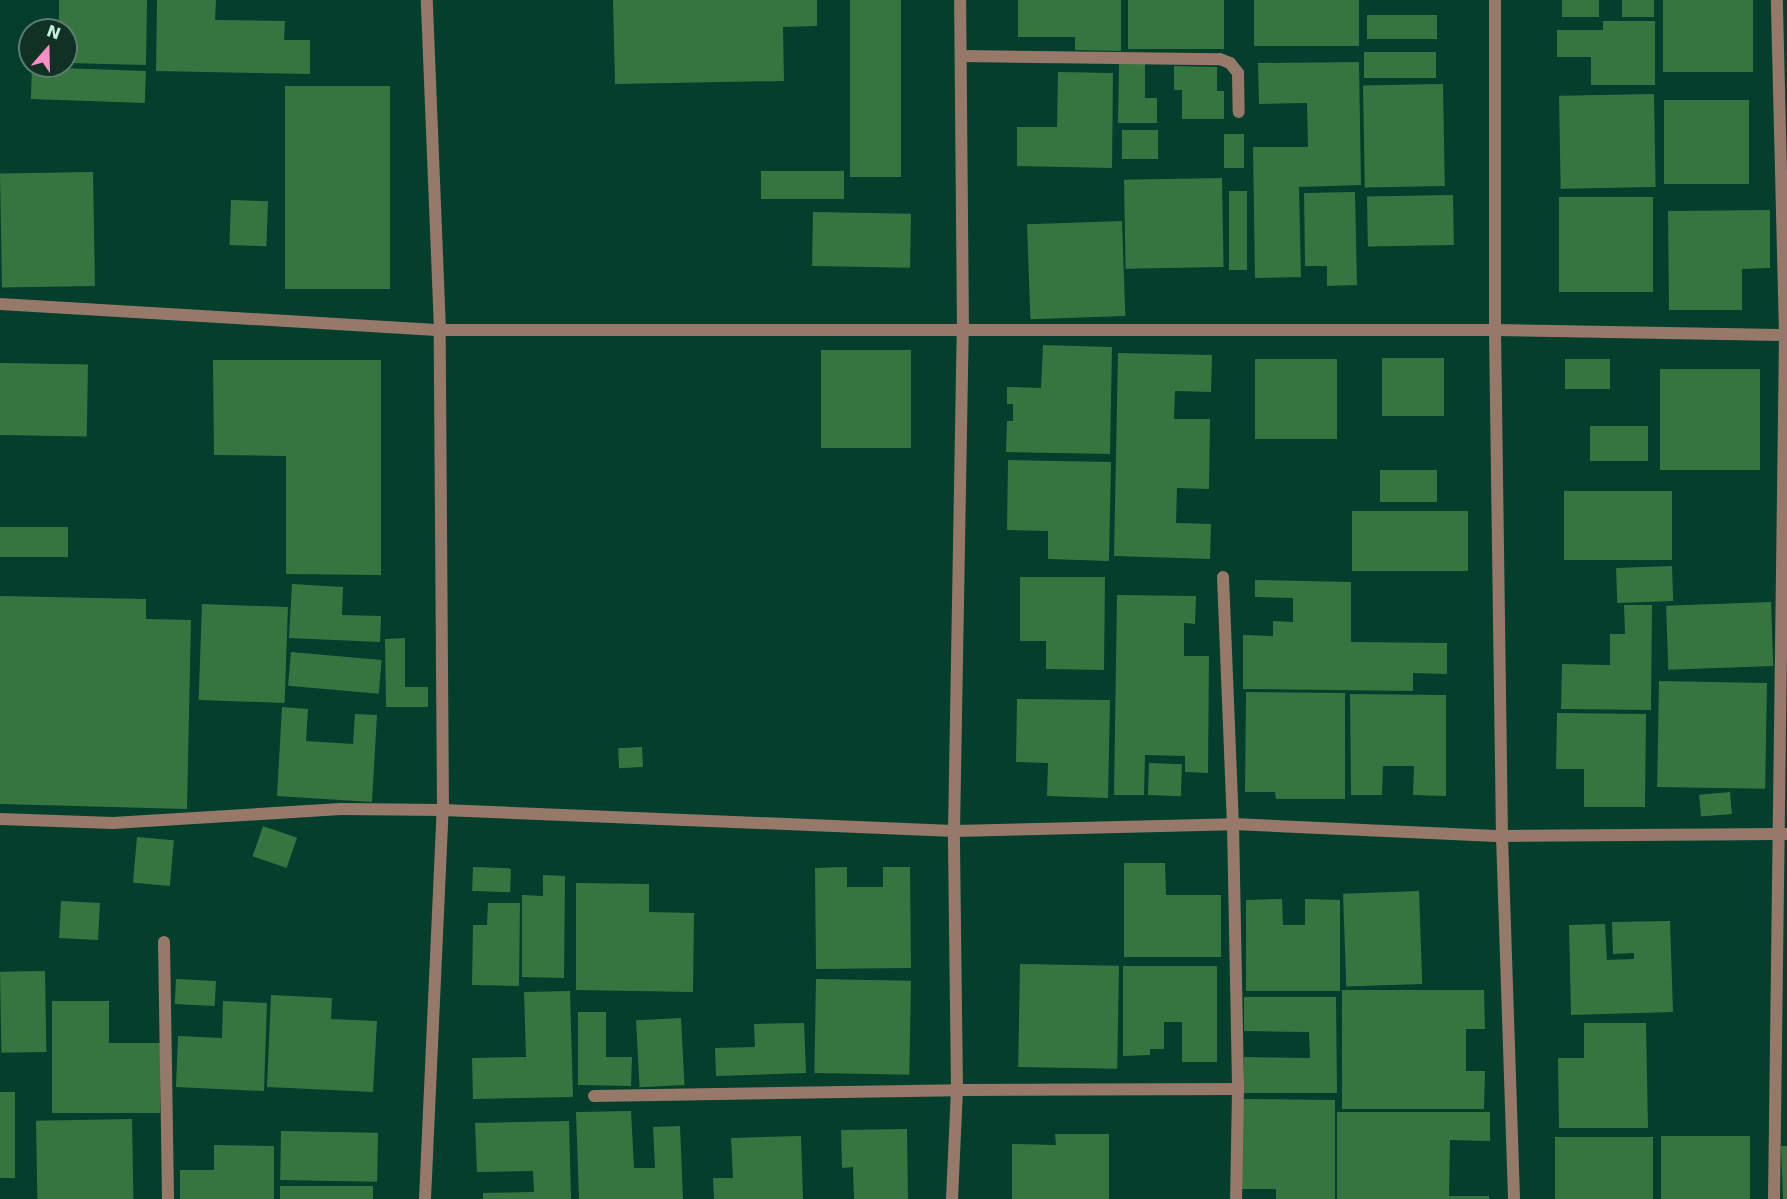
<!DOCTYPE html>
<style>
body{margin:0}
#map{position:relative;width:1787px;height:1199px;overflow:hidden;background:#043e2d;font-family:"DejaVu Sans",sans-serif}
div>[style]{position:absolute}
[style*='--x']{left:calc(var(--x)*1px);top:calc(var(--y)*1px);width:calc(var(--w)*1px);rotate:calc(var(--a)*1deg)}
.building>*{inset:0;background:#367540;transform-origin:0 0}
.street>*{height:12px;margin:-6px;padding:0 6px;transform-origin:6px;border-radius:6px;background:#97796a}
span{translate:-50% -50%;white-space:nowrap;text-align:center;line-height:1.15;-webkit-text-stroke:5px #123125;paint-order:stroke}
.north{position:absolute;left:18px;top:18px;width:60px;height:60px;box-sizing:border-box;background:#123125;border:2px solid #597d6f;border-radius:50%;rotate:20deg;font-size:16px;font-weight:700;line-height:24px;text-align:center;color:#c4f0dd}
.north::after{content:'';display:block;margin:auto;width:21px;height:27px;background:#f98fc9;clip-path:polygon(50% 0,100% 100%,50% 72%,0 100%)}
</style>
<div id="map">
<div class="building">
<i style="clip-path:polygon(59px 0,147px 0,146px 65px,66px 63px,66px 30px,59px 30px)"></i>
<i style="clip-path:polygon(157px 0,216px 0,215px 20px,285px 21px,284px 40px,310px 40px,310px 74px,156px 71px)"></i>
<i style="clip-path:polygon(613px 0,817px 0,817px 26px,783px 27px,784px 81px,615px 84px)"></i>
<i style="left:850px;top:0;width:51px;height:177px"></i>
<i style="clip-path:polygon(1018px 0,1121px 0,1121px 51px,1075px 50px,1075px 37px,1018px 37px)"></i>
<i style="left:1128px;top:0;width:96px;height:49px"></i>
<i style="left:1254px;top:0;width:105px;height:46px"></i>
<i style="left:1562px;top:0;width:37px;height:17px"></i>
<i style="left:1622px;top:0;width:32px;height:17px"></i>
<i style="left:1663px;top:0;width:90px;height:72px"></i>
<i style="left:1367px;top:15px;width:70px;height:24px"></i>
<i style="clip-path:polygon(1603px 21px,1655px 21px,1655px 85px,1591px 85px,1591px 57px,1557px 57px,1557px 30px,1603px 30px)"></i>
<i style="left:1436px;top:52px;width:26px;height:72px;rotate:90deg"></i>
<i style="clip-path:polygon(1359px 62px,1361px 185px,1299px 187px,1301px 277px,1255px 278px,1253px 147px,1308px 147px,1307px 103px,1259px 104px,1258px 63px)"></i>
<i style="clip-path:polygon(1119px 64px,1145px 64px,1145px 98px,1157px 98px,1157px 123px,1118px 123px)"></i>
<i style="clip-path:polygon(1174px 66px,1217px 67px,1217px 91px,1224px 91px,1224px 119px,1182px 119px,1182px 90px,1174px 90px)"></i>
<i style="left:32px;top:67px;width:114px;height:32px;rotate:2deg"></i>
<i style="clip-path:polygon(1058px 72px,1113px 73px,1112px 168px,1017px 166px,1017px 127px,1057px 127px)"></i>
<i style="left:1443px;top:84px;width:102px;height:80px;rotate:89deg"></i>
<i style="left:285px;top:86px;width:105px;height:203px"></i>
<i style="left:1654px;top:94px;width:93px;height:95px;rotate:89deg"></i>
<i style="left:1664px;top:100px;width:85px;height:84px"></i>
<i style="left:1122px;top:130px;width:36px;height:29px"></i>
<i style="left:1224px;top:134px;width:20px;height:34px"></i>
<i style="left:761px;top:171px;width:83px;height:28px"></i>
<i style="left:93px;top:172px;width:114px;height:93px;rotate:89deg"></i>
<i style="left:1222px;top:178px;width:89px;height:98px;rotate:89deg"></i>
<i style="left:1229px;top:191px;width:18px;height:79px"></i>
<i style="clip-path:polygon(1355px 192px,1357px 285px,1327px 286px,1327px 266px,1305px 266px,1304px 193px)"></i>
<i style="left:1453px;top:195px;width:50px;height:86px;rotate:89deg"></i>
<i style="left:1559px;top:197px;width:94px;height:95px"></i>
<i style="left:231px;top:200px;width:37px;height:45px;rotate:2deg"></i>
<i style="clip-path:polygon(1770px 210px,1770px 268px,1742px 269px,1742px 310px,1669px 310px,1668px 211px)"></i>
<i style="left:813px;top:212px;width:98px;height:54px;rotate:1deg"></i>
<i style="left:1122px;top:221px;width:95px;height:95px;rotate:88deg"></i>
<i style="clip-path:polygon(1043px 345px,1112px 347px,1110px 454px,1006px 452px,1007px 421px,1013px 421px,1013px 404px,1007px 404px,1007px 387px,1041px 388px)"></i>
<i style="left:821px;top:350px;width:90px;height:98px"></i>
<i style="clip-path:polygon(1118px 353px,1212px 355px,1211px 392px,1175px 391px,1174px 419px,1210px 419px,1209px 489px,1177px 488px,1176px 523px,1211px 524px,1210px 559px,1114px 556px)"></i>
<i style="left:1382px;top:358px;width:62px;height:58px"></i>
<i style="left:1255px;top:359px;width:82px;height:80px"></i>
<i style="left:1565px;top:359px;width:45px;height:30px"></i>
<i style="clip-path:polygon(213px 360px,381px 360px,381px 575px,286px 574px,286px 456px,214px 455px)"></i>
<i style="left:0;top:363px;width:88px;height:72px;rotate:1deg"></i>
<i style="left:1660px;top:369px;width:100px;height:101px"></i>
<i style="left:1590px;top:426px;width:58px;height:35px"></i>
<i style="clip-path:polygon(1008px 460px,1111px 462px,1109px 561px,1048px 559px,1048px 531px,1007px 530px)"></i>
<i style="left:1380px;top:470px;width:57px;height:32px"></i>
<i style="left:1564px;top:491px;width:108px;height:69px"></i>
<i style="left:1352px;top:511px;width:116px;height:60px"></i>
<i style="left:0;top:527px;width:68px;height:30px"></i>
<i style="left:1672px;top:566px;width:35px;height:56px;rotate:88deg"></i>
<i style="clip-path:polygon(1020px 577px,1105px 577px,1104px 670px,1046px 669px,1046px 641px,1020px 641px)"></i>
<i style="clip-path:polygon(1255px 580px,1351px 582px,1351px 642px,1447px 643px,1447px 674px,1413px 673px,1413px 691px,1243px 689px,1243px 635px,1273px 636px,1273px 621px,1293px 622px,1293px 598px,1255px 597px)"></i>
<i style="clip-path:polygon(292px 584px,343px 587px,342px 615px,381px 616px,380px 642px,289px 638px)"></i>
<i style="clip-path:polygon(1117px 595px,1196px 596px,1195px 624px,1184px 623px,1184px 656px,1209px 656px,1208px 773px,1185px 772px,1185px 756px,1145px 755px,1144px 795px,1114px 795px)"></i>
<i style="clip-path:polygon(0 596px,146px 599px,146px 619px,191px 620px,187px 809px,0 804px)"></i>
<i style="left:1771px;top:602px;width:64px;height:105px;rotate:88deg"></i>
<i style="left:202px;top:604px;width:86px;height:96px;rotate:2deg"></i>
<i style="clip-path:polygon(1624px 605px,1652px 605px,1651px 710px,1561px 709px,1562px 664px,1610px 665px,1610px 634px,1625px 634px)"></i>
<i style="clip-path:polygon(405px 638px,405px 687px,428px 687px,428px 707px,386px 707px,385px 639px)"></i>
<i style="left:291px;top:652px;width:91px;height:34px;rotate:5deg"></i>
<i style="left:1659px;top:681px;width:108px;height:106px;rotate:1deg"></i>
<i style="clip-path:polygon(1246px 692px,1345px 693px,1345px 799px,1276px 799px,1275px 792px,1245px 792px)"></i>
<i style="clip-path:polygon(1350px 694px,1446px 695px,1446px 796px,1413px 795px,1414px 766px,1383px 766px,1382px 795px,1351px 795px)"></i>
<i style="clip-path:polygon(1017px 699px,1110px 700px,1108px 798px,1047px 796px,1048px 763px,1016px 762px)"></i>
<i style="clip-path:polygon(282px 707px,308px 709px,306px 741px,353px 744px,355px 714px,377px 715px,372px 802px,277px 796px)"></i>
<i style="clip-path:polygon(1557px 713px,1646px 714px,1645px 807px,1584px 807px,1584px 769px,1556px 769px)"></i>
<i style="left:642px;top:747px;width:20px;height:24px;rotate:87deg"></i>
<i style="left:1149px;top:763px;width:33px;height:32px;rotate:2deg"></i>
<i style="left:1730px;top:792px;width:22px;height:31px;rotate:85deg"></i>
<i style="left:263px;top:826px;width:36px;height:32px;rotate:19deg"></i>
<i style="left:137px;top:837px;width:37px;height:46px;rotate:5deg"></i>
<i style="clip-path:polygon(1124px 863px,1165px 863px,1166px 895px,1221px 895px,1221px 957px,1124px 957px)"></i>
<i style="left:473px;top:867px;width:38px;height:24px;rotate:2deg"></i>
<i style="clip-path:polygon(847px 867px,847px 887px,883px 887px,883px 867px,910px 867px,911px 968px,816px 969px,815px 868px)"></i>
<i style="clip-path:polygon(543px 875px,565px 876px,564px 978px,522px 977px,522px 895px,543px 896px)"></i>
<i style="clip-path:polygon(576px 883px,649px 884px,649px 912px,694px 913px,693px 992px,576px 990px)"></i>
<i style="left:1419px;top:891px;width:93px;height:76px;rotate:88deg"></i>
<i style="clip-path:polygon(1282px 899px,1283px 925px,1305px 925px,1305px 899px,1340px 900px,1340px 991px,1246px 991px,1246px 900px)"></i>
<i style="left:61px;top:901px;width:39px;height:37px;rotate:3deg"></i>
<i style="clip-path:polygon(488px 903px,520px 903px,519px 986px,472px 985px,473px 925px,487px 925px)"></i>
<i style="clip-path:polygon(1670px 921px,1673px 1012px,1571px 1015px,1569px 925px,1605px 924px,1607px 960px,1634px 959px,1634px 953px,1613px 954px,1612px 922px)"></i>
<i style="left:1020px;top:964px;width:99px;height:103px;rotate:1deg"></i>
<i style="clip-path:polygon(1123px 966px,1217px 966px,1217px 1062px,1182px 1062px,1182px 1022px,1164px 1022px,1164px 1049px,1150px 1049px,1150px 1055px,1123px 1056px)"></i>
<i style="left:45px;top:971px;width:81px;height:45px;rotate:89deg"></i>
<i style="left:176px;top:979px;width:40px;height:25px;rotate:3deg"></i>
<i style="left:816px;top:979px;width:95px;height:94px;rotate:1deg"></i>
<i style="clip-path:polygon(1342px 990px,1484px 990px,1485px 1029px,1466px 1029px,1466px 1071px,1485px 1071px,1484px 1109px,1342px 1109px)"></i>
<i style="clip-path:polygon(570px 991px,573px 1097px,473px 1099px,472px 1058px,526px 1057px,524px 992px)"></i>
<i style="clip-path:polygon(271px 995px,332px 998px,331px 1019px,377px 1021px,373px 1092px,267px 1087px)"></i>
<i style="clip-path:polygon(1244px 997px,1336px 997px,1337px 1093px,1244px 1093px,1244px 1057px,1310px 1058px,1309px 1032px,1244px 1031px)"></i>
<i style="clip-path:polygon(52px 1001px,109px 1001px,109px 1043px,161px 1043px,160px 1113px,52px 1113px)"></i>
<i style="clip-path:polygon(223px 1001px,267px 1003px,264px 1091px,176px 1087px,178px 1036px,222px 1038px)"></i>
<i style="clip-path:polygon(578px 1012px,606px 1012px,606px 1057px,632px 1057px,631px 1086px,578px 1085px)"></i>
<i style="left:681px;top:1018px;width:67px;height:45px;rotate:87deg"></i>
<i style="clip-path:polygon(804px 1023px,806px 1073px,716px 1076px,715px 1048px,755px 1047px,754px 1024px)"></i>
<i style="clip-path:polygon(1584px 1023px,1646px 1023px,1648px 1128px,1559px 1128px,1558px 1058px,1584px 1058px)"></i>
<i style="left:0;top:1092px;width:15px;height:86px"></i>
<i style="clip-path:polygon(1241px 1099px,1335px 1100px,1335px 1199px,1276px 1199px,1276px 1189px,1241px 1189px)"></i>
<i style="clip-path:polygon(631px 1111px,634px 1168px,655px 1168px,653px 1127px,680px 1126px,683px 1199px,579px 1199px,576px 1112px)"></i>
<i style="clip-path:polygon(1337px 1112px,1490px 1112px,1490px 1141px,1450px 1140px,1449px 1196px,1489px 1196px,1489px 1199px,1337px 1199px)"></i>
<i style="left:132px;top:1119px;width:80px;height:96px;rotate:89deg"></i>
<i style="clip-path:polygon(569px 1121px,571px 1199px,483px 1199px,483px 1193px,534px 1192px,533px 1171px,477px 1172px,475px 1123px)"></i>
<i style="clip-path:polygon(907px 1129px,908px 1199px,854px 1199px,853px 1167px,842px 1168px,841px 1130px)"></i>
<i style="left:281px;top:1131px;width:97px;height:49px;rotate:1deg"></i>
<i style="clip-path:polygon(1055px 1134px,1109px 1134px,1109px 1199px,1012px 1199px,1012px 1144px,1056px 1145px)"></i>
<i style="clip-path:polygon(801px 1136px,803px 1199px,714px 1199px,713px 1178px,733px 1178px,731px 1138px)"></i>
<i style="left:1661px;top:1136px;width:89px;height:63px"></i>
<i style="left:1555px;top:1137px;width:98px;height:62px"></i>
<i style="clip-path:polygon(214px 1145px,274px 1146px,274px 1199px,180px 1199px,180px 1170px,214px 1170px)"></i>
<i style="clip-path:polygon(1781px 1146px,1787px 1146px,1787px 1199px,1783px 1199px)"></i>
<i style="left:280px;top:1186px;width:93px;height:13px"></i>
</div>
<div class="street">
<i style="--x:1495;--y:0;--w:330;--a:90"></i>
<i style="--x:1495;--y:330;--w:506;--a:89.21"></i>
<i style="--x:1502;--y:836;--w:363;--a:88.1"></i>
<i style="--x:961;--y:56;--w:259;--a:0.7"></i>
<i style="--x:1220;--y:59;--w:11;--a:22"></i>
<i style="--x:1230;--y:63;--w:13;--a:51"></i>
<i style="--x:1238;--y:73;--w:39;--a:89"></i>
<i style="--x:0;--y:304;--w:441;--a:3.4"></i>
<i style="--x:440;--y:330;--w:1055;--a:0"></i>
<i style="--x:1495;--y:330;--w:292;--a:1"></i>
<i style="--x:1223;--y:577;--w:247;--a:87.7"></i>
<i style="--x:1233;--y:824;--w:265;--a:88.9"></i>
<i style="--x:1238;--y:1089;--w:110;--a:91"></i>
<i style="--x:0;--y:819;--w:113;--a:2"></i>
<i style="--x:113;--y:823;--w:228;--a:-3.5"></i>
<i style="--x:341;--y:809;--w:102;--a:0.6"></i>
<i style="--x:443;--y:810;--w:511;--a:2.35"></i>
<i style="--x:954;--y:831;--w:279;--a:-1.4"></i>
<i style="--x:1233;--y:824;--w:269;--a:2.6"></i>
<i style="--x:1502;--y:836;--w:285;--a:-0.4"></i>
<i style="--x:164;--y:942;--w:257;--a:89.1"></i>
<i style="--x:594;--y:1096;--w:363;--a:-0.9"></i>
<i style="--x:957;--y:1090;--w:281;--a:-0.2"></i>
<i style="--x:425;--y:1199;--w:389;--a:-87.4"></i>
<i style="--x:443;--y:810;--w:480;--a:-90.4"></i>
<i style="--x:440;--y:330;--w:330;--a:-92.3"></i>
<i style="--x:952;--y:1199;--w:109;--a:-87.4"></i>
<i style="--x:957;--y:1090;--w:259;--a:-90.7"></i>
<i style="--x:954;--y:831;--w:499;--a:-89"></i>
<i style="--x:963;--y:332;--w:332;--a:-90.5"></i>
<i style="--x:1774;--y:1199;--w:864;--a:-89.27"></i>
<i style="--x:1785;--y:335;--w:335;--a:-91.4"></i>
</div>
<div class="north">N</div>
</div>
